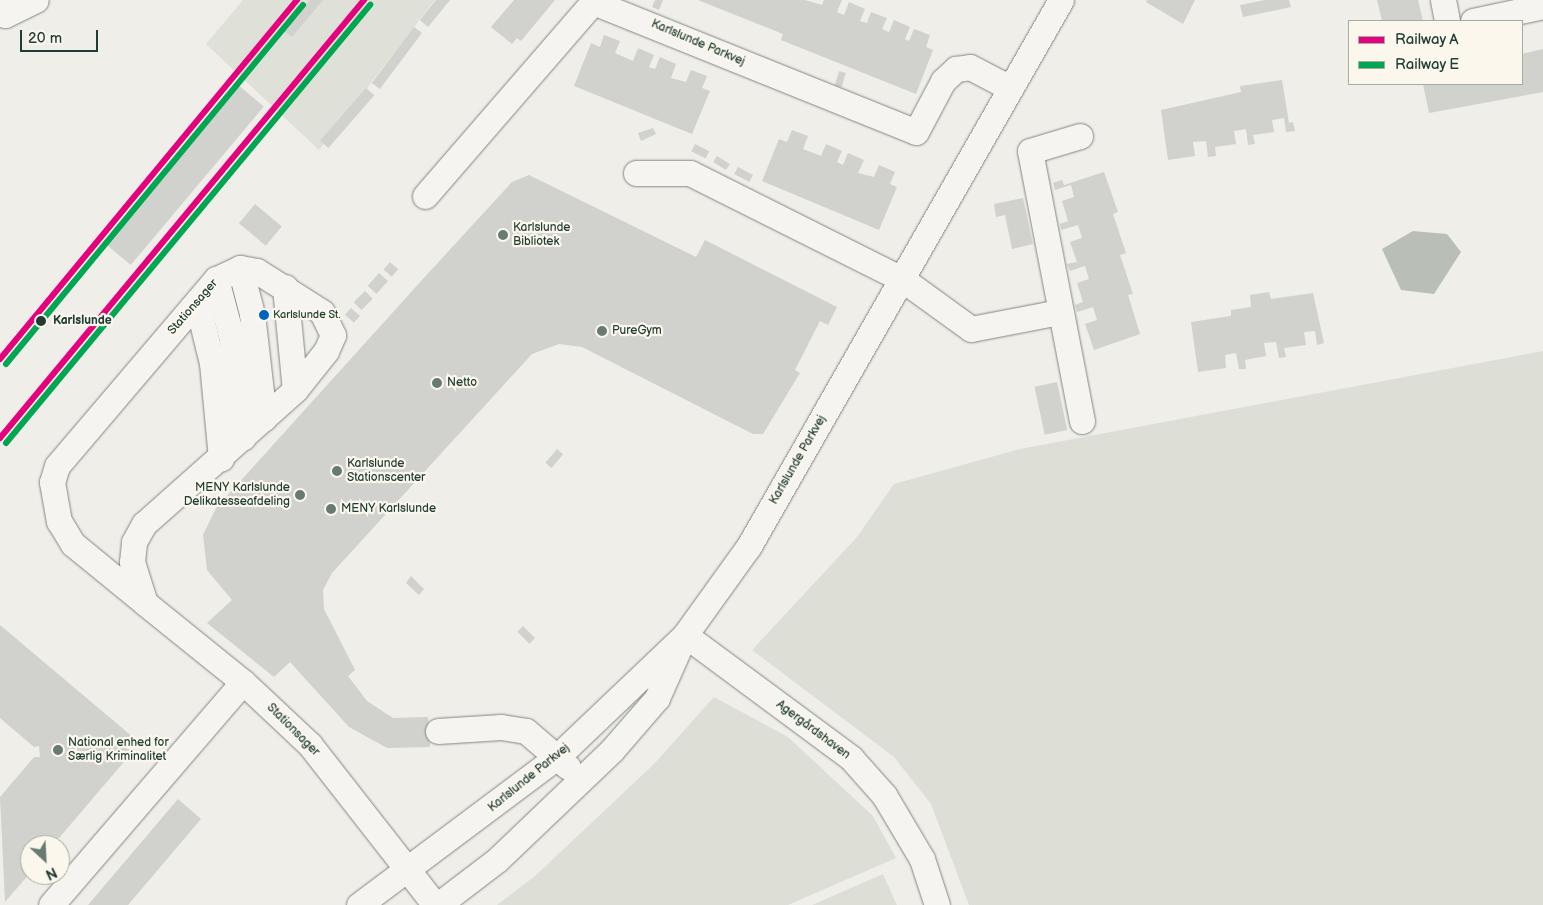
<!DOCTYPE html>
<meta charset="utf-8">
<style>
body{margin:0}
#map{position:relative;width:1543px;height:905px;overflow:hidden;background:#efeee8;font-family:"Balsamiq Sans",sans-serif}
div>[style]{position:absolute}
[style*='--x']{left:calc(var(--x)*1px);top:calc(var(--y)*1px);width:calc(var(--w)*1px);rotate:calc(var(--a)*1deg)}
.built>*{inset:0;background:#dfe0d7}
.green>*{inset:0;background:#dddfd6}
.water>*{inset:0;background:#b9bfb6}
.building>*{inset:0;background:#d1d1cd;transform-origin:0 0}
.roads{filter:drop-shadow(0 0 1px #828783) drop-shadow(0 0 1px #828783)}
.minor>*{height:25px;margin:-12.5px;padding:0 12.5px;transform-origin:12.5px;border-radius:12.5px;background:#f5f4f0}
.rail-1>*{height:6px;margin:-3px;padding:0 3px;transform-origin:3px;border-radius:3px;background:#e5007d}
.rail-2>*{height:6px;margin:-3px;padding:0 3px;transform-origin:3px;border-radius:3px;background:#00a651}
.dots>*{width:14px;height:14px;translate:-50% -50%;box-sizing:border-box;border:2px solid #fbf7ec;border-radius:50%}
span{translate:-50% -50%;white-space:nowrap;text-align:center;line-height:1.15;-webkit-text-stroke:4.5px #fbf7ec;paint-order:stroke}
.bus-label{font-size:11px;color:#1f3d34}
.left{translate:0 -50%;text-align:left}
.street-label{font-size:12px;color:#1f3d34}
.poi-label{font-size:12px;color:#1f3d34}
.right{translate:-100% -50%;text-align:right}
.stop-label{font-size:12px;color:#1f3d34;font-weight:700}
.legend{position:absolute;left:1348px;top:20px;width:175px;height:65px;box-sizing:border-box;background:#fbf7ec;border:1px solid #a3ada2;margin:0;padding:6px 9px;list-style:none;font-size:15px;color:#1f3d34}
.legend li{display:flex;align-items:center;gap:10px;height:25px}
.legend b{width:25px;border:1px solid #a3ada2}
.north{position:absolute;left:20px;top:835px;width:50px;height:50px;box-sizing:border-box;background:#fbf7ec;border:1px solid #a3ada2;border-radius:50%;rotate:155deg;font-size:14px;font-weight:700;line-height:20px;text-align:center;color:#1f3d34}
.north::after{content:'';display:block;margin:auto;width:18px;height:22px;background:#687b73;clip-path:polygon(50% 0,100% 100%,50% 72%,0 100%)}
.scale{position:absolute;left:20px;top:30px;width:78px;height:22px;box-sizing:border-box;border:2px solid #1f3d34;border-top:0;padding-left:6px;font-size:15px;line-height:18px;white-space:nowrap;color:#1f3d34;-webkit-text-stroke:4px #fbf7ec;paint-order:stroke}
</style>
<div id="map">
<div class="built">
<i style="clip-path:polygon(243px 0,435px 0,319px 150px,206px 44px)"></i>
</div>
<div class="green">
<i style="clip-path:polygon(1543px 351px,1543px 905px,969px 905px,931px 804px,894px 757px,752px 650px,857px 537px,894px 484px,1020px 449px)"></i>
<i style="clip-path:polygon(714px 697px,788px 737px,873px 816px,896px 858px,788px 905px,497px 905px,535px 876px,654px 764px)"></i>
<i style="clip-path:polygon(883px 874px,897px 905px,812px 905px)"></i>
</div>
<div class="water">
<i style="clip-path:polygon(1413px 231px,1447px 234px,1461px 252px,1434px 294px,1401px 290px,1382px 249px)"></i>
</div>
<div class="building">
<i style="clip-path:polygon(310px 0,323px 0,292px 37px,284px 31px)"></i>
<i style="clip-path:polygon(436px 0,450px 0,428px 27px,420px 20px)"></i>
<i style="clip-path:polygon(514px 0,555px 0,521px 41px,517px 38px,512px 44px,491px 27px)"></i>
<i style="clip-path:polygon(655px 0,663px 0,659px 10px,652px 7px)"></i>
<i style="clip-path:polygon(698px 0,805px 0,822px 5px,824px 0,842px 0,837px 12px,844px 15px,849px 2px,865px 9px,860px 21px,867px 23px,871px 12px,887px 18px,882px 29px,889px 32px,894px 20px,910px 27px,905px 39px,909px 41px,914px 29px,930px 35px,926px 47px,933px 50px,916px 94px,781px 40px,783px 34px)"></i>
<i style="clip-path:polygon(1195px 0,1183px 24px,1146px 2px,1147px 0)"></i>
<i style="clip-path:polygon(1265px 0,1289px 0,1291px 7px,1243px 17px,1240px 5px)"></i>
<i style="clip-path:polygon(1377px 0,1418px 0,1423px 21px,1382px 21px)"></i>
<i style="left:414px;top:27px;width:10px;height:70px;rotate:37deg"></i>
<i style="clip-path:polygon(604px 35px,620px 41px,615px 53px,633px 61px,638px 48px,654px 55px,649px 67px,655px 69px,660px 57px,676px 64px,671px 78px,686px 82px,691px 70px,707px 76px,702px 88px,710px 91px,692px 134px,574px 86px,591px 43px,600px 47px)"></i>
<i style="clip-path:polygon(1543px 49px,1543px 92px,1429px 113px,1423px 84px,1522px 84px,1522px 54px)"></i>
<i style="left:839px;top:71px;width:7px;height:15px;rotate:16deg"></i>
<i style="clip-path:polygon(1282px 80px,1289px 123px,1293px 122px,1295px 131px,1286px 132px,1284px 118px,1272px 120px,1274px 132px,1253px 135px,1255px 144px,1248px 145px,1246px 129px,1234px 131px,1236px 144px,1215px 147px,1216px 156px,1208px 157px,1206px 141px,1193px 142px,1195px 156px,1168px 160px,1161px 110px,1241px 92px,1240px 86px)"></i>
<i style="left:237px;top:84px;width:35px;height:207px;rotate:40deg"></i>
<i style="left:366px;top:88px;width:11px;height:70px;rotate:41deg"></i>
<i style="clip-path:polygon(653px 128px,656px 134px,641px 141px,638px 133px)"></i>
<i style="clip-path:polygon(792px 130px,808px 136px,803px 149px,821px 156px,826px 144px,842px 151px,837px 162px,843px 165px,848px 153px,864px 160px,858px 173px,874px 177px,879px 165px,895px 172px,890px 184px,897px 187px,879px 230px,762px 181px,779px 139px,787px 142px)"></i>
<i style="left:695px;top:144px;width:16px;height:8px;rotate:27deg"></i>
<i style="left:717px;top:156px;width:15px;height:7px;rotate:32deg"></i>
<i style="left:738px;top:167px;width:17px;height:8px;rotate:28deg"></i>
<i style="clip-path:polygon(1104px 172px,1118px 212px,1113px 214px,1126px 253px,1120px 255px,1133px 294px,1128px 295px,1140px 334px,1094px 350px,1085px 324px,1097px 320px,1093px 307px,1077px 312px,1075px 305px,1083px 302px,1077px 283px,1089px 279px,1085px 266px,1070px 271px,1067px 264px,1077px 262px,1070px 242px,1082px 238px,1078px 225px,1061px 230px,1060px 224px,1068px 221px,1062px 201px,1074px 197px,1071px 185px,1055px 190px,1053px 183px,1062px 180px,1064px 185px)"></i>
<i style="clip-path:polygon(529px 175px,696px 257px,705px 240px,837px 307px,828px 325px,820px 321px,795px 370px,800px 373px,763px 434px,753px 434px,582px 347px,559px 344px,532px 354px,332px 573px,323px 590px,324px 609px,355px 670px,348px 676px,367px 701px,393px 718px,428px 717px,430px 747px,387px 748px,349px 727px,290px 662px,274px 677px,207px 623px,232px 600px,207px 570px,203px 535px,216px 508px,422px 280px,512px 182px)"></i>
<i style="clip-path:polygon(1023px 198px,1033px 244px,1012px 249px,1005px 215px,996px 217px,994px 204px)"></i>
<i style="left:255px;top:204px;width:35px;height:25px;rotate:40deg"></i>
<i style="left:390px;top:262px;width:11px;height:10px;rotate:41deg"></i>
<i style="left:379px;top:273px;width:12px;height:17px;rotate:42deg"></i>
<i style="left:365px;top:291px;width:11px;height:16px;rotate:45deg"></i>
<i style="clip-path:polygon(1269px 292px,1271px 299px,1313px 293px,1324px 343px,1317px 345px,1315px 331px,1304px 332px,1306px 345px,1284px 348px,1286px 357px,1279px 358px,1276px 342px,1264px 343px,1266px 356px,1245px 360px,1246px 369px,1239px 369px,1236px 353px,1225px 355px,1226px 368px,1198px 372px,1191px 322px,1231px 316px,1231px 310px,1251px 307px,1250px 295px)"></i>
<i style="left:351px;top:308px;width:12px;height:9px;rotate:42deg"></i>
<i style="left:1057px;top:382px;width:49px;height:23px;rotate:78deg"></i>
<i style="left:557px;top:449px;width:8px;height:18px;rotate:40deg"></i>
<i style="clip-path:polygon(411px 576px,424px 589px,419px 595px,406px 583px)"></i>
<i style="clip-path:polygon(0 625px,134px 738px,127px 739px,127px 749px,135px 749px,53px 845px,30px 845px,30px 873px,5px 902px,0 797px,34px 757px,40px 757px,39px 746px,34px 747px,0 718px)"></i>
<i style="left:523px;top:626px;width:17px;height:8px;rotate:45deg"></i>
<i style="clip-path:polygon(178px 799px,201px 819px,128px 905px,88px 905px)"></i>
</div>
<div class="roads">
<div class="minor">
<i style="--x:1443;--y:0;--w:21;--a:79"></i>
<i style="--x:0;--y:10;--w:7;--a:45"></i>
<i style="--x:5;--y:15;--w:34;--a:-26"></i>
<i style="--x:1473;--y:21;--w:72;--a:-12.1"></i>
<i style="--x:1080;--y:136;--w:52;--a:163.3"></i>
<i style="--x:1030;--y:151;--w:275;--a:79.1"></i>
<i style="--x:636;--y:173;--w:54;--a:0"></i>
<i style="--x:690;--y:173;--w:237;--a:26.6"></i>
<i style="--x:902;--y:279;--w:85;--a:35.9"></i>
<i style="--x:971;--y:329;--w:90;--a:-10.9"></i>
<i style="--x:425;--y:196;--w:257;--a:-49.1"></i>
<i style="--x:593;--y:2;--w:348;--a:21.9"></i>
<i style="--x:916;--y:132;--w:58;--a:-62.1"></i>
<i style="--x:943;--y:81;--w:18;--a:-43"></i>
<i style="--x:956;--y:69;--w:14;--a:-8"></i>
<i style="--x:970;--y:67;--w:45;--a:27.7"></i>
<i style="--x:240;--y:268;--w:48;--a:75.4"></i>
<i style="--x:252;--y:314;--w:105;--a:83.4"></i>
<i style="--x:216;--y:279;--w:62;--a:75.1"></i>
<i style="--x:232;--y:339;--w:99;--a:83.6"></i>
<i style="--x:285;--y:287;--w:103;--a:84.5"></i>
<i style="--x:197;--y:302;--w:63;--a:76.2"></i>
<i style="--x:212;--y:363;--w:96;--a:84.6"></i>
<i style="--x:145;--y:603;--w:43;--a:-107.6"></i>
<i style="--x:132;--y:562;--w:20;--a:-84"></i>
<i style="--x:134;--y:542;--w:21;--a:-61"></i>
<i style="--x:144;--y:524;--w:202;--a:-41.6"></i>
<i style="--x:295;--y:390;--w:50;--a:-51.5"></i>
<i style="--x:326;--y:351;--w:17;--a:-66"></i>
<i style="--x:333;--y:335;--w:25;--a:-116"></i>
<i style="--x:322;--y:312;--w:77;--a:-147.8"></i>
<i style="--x:257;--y:271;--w:17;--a:-170"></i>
<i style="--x:240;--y:268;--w:26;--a:155"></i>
<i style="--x:216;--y:279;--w:245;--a:130.4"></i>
<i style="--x:57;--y:466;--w:17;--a:107"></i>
<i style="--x:52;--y:482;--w:40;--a:80"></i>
<i style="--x:59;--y:521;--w:27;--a:59"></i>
<i style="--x:73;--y:544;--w:93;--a:39.3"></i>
<i style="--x:145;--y:603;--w:126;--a:38.9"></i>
<i style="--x:243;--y:682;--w:92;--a:43.2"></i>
<i style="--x:310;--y:745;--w:203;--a:52"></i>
<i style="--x:685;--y:635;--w:207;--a:36.5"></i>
<i style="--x:851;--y:758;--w:50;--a:48.3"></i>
<i style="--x:884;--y:795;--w:74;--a:59.3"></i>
<i style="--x:922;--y:859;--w:48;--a:71.9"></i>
<i style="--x:438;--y:731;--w:63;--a:-3.6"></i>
<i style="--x:501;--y:727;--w:25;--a:9"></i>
<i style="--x:526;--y:731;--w:55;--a:40.6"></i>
<i style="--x:51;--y:905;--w:294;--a:-49.3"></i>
<i style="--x:359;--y:905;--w:247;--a:-36.8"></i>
<i style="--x:557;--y:757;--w:177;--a:-43.6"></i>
<i style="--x:685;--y:635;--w:110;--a:-54.3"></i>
<i style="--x:749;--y:546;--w:629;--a:-60.26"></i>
<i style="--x:438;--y:905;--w:74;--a:-37.3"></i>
<i style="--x:497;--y:860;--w:159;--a:-43.7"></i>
<i style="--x:612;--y:750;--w:69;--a:-49.1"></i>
<i style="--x:657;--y:698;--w:57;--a:-66.1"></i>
</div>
</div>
<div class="rail-1">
<i style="--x:0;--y:359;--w:466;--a:-50.4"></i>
<i style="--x:0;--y:438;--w:570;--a:-50.27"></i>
</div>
<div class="rail-2">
<i style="--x:6;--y:364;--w:466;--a:-50.4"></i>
<i style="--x:6;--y:443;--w:570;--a:-50.27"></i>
</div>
<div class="dots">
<i style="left:503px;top:235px;background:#687b73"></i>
<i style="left:264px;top:315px;background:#0065bd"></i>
<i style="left:41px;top:321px;background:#1f3d34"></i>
<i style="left:602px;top:331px;background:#687b73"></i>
<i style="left:437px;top:383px;background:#687b73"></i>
<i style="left:337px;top:471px;background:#687b73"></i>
<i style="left:300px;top:495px;background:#687b73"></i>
<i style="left:331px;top:509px;background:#687b73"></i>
<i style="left:58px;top:750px;background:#687b73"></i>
</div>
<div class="bus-label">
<span class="left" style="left:273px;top:315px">Karlslunde St.</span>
</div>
<div class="street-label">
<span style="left:698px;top:43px;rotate:23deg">Karlslunde Parkvej</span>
<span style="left:193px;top:307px;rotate:-49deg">Stationsager</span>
<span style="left:798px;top:460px;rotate:-60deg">Karlslunde Parkvej</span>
<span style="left:293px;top:730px;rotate:45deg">Stationsager</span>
<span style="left:813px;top:730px;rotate:37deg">Agergårdshaven</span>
<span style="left:529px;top:778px;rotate:-39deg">Karlslunde Parkvej</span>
</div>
<div class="poi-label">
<span class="left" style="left:513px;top:235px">Karlslunde<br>Bibliotek</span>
<span class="left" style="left:612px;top:331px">PureGym</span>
<span class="left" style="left:447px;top:383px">Netto</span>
<span class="left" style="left:347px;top:471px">Karlslunde<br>Stationscenter</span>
<span class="right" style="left:290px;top:495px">MENY Karlslunde<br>Delikatesseafdeling</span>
<span class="left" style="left:341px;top:509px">MENY Karlslunde</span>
<span class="left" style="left:68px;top:750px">National enhed for<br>Særlig Kriminalitet</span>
</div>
<div class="stop-label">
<span class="left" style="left:53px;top:321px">Karlslunde</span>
</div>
<ul class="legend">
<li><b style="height:6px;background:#e5007d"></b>Railway A</li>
<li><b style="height:6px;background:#00a651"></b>Railway E</li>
</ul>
<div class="north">N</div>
<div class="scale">20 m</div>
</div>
